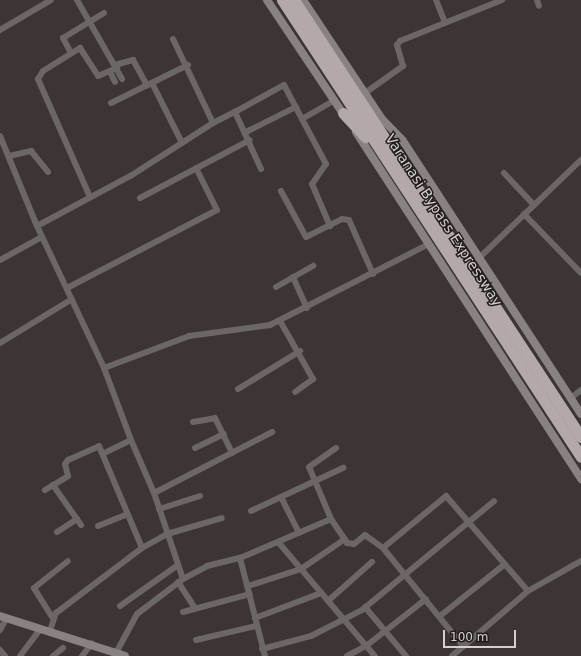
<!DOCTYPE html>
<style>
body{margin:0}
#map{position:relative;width:581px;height:656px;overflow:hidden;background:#3c3534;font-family:"DejaVu Sans",sans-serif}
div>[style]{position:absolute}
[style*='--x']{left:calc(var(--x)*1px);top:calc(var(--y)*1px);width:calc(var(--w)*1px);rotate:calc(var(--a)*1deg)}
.street>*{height:6px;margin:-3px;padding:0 3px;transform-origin:3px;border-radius:3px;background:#6b6767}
.secondary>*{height:8px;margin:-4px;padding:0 4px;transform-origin:4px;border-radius:4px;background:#888282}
.highway>*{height:11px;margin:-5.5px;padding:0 5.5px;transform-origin:5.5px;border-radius:5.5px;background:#b2a9a8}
span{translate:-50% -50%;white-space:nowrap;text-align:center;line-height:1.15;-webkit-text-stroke:3px #211d1d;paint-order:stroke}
.street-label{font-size:14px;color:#d5d0d0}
.scale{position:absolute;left:443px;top:630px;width:73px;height:18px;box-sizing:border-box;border:2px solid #d5d0d0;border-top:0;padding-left:5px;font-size:12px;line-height:14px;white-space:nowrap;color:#d5d0d0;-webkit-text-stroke:3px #211d1d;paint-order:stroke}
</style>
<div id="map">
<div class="street">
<i style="--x:77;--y:0;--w:91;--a:60.3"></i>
<i style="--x:436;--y:0;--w:24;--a:68"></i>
<i style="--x:537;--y:0;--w:6;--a:72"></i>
<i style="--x:0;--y:30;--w:59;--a:-30.5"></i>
<i style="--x:173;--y:39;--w:93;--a:64.5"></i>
<i style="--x:213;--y:123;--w:25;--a:-27"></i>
<i style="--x:71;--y:53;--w:17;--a:-118"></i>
<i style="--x:63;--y:38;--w:48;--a:-31.4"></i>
<i style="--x:115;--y:65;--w:19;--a:-16"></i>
<i style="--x:133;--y:60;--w:29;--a:61"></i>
<i style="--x:110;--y:72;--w:11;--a:63"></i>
<i style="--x:152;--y:83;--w:67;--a:63.4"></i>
<i style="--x:365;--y:93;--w:47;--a:-35.4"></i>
<i style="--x:403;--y:66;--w:22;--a:-106"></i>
<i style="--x:397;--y:45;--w:5;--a:-53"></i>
<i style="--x:400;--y:41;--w:110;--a:-21.9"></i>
<i style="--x:111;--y:103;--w:86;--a:-26.3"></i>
<i style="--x:302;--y:119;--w:51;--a:61.9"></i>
<i style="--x:326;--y:164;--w:24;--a:125"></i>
<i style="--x:312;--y:184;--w:46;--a:66.8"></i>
<i style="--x:246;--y:132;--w:56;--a:-26.6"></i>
<i style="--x:0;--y:136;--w:97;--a:67.7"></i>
<i style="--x:37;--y:226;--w:157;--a:64.7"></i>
<i style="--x:104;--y:368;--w:77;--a:69.4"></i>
<i style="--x:131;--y:440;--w:30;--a:154"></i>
<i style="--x:9;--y:156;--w:23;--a:-13"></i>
<i style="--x:31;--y:151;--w:27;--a:51"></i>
<i style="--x:261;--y:169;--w:63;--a:-114.5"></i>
<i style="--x:235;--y:112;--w:56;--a:-28.9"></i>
<i style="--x:284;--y:85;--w:38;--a:62"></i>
<i style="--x:302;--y:119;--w:38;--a:-30"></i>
<i style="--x:504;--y:173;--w:44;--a:46.8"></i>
<i style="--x:281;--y:191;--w:52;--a:61.5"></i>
<i style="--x:306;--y:237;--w:40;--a:-26.6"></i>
<i style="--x:342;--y:219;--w:7;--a:8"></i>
<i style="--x:349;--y:220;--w:59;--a:66"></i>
<i style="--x:90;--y:197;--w:129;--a:-113.8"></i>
<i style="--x:38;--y:79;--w:9;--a:-58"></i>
<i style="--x:43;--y:71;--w:44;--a:-31.9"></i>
<i style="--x:80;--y:48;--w:33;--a:57"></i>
<i style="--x:98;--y:76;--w:21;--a:-23"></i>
<i style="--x:140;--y:198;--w:124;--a:-27.8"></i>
<i style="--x:524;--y:214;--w:82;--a:46"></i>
<i style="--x:37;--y:226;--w:108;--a:-28.2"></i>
<i style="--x:132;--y:175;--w:96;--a:-32.7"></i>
<i style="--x:478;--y:259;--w:143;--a:-43.9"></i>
<i style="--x:0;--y:260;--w:48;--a:-28.7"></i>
<i style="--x:293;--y:277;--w:34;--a:66"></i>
<i style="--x:276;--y:287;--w:43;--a:-29.6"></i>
<i style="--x:67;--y:288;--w:169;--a:-27.5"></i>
<i style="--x:217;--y:210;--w:47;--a:-116.6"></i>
<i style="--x:280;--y:321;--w:67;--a:60.4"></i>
<i style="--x:313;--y:379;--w:22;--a:144"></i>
<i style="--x:0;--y:343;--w:84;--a:-31.4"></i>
<i style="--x:104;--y:368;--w:91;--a:-20.6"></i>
<i style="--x:189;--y:336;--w:82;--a:-7.7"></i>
<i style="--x:270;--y:325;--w:178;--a:-27"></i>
<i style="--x:238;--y:389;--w:73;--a:-31.5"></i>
<i style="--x:571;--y:398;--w:13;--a:-39"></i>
<i style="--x:193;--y:422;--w:22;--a:-10"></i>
<i style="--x:215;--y:418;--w:39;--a:64"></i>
<i style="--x:131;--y:440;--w:58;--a:66.5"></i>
<i style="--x:195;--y:448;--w:32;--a:-26"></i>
<i style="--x:53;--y:485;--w:49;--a:55"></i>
<i style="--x:45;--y:490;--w:27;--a:-31"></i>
<i style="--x:68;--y:476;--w:12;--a:-104"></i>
<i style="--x:65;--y:464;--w:5;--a:-53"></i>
<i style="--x:68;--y:460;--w:34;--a:-24"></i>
<i style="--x:99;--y:446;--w:111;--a:67.1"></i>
<i style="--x:281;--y:497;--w:40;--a:63.4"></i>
<i style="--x:159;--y:509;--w:43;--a:-17.6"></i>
<i style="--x:251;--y:511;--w:102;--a:-25.1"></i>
<i style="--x:331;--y:519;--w:56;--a:-112.9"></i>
<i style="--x:309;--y:467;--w:33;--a:-35"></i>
<i style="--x:98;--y:526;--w:32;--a:-22"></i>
<i style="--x:57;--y:532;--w:24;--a:-33"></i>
<i style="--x:279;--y:543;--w:148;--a:49.7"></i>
<i style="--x:383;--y:548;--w:82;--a:-39.5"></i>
<i style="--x:446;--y:496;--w:125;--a:49.2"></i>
<i style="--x:240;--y:558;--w:101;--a:75.7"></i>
<i style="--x:183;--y:579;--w:27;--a:-28"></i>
<i style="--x:207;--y:566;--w:34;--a:-14"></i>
<i style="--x:240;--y:558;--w:99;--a:-23.2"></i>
<i style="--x:331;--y:519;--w:29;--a:56"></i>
<i style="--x:347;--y:543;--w:7;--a:8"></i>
<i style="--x:354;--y:544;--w:14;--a:-39"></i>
<i style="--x:365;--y:535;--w:22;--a:36"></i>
<i style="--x:383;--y:548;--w:127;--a:50.8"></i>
<i style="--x:178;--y:582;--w:31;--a:57"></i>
<i style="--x:248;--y:586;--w:56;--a:-17.8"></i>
<i style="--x:301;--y:569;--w:53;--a:-34.3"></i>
<i style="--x:328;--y:601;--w:59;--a:-41.6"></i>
<i style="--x:120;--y:606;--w:71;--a:-35.3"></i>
<i style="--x:365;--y:607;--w:64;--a:50.1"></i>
<i style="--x:183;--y:612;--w:69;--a:-15"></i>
<i style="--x:440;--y:616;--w:83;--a:-38.7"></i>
<i style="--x:52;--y:617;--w:34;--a:-122"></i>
<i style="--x:34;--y:588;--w:43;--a:-38.5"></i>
<i style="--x:255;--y:618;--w:71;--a:-20.7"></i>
<i style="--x:0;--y:630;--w:13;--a:-61"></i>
<i style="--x:50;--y:631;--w:19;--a:-72"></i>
<i style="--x:56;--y:613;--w:108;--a:-37.1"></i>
<i style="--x:142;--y:548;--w:29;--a:-29"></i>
<i style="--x:167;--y:534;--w:57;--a:-16.2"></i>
<i style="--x:196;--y:640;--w:62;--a:-13.1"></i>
<i style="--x:262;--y:649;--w:51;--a:-14.9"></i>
<i style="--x:311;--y:636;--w:57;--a:-27"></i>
<i style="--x:362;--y:610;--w:171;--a:-39.5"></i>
<i style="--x:0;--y:650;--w:8;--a:50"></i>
<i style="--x:116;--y:653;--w:44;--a:-61.7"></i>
<i style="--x:137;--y:614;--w:58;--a:-37.3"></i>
<i style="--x:183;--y:579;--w:91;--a:-108.6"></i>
<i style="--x:154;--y:493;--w:133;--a:-27.3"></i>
<i style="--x:20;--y:656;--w:34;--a:-53"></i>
<i style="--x:53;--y:656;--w:13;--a:-39"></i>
<i style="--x:82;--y:656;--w:16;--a:-52"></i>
<i style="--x:347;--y:656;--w:21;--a:-28"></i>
<i style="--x:366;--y:646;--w:76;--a:-38.1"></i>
<i style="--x:452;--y:656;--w:100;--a:-40.5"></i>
<i style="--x:528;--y:591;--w:61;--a:-29.5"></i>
</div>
<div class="secondary">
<i style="--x:267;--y:0;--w:142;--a:56.2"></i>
<i style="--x:303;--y:0;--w:143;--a:56.4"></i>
<i style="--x:382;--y:119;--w:30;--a:46"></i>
<i style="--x:403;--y:141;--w:326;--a:56.9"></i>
<i style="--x:356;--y:132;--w:414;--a:57"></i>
<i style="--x:0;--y:616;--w:131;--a:17.7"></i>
</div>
<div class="highway">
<i style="--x:282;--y:0;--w:546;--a:56.8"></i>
<i style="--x:294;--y:0;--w:523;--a:56.71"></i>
<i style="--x:343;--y:113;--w:33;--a:47"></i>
</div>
<div class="street-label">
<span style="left:444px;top:220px;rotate:57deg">Varanasi Bypass Expressway</span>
</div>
<div class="scale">100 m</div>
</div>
